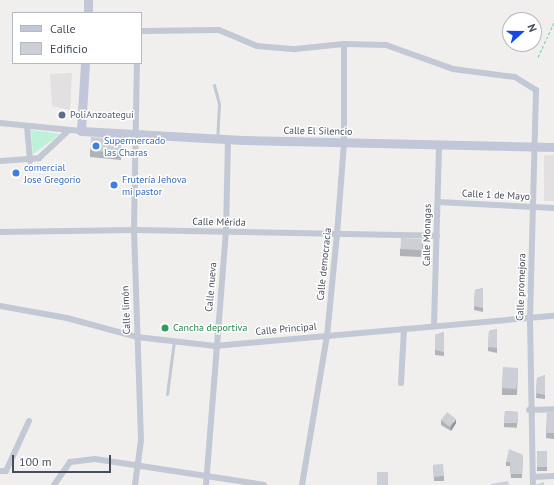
<!DOCTYPE html>
<meta charset="utf-8">
<style>
body{margin:0}
#map{position:relative;width:554px;height:485px;overflow:hidden;background:#f1efee;font-family:"PT Sans",sans-serif}
div>[style]{position:absolute}
[style*='--x']{left:calc(var(--x)*1px);top:calc(var(--y)*1px);width:calc(var(--w)*1px);rotate:calc(var(--a)*1deg)}
.education>*{inset:0;background:#e2e0e0;transform-origin:0 0}
.green>*{inset:0;background:#bcf0d9}
.path>*{height:1px;margin-top:-0.5px;transform-origin:0;background:repeating-linear-gradient(90deg,#73ceb2 0 3px,transparent 0 5px)}
.lane>*{height:3px;margin:-1.5px;padding:0 1.5px;transform-origin:1.5px;border-radius:1.5px;background:#c2c8d4}
.street>*{height:6px;margin:-3px;padding:0 3px;transform-origin:3px;border-radius:3px;background:#c2c8d4}
.secondary>*{height:9px;margin:-4.5px;padding:0 4.5px;transform-origin:4.5px;border-radius:4.5px;background:#c1c7d8}
.wall>*{inset:0;background:#b0b2b8;transform-origin:0 0}
.shaded-wall>*{inset:0;background:#909196}
.building>*{inset:0;background:#cdcfd6;transform-origin:0 0}
.dots>*{width:11px;height:11px;translate:-50% -50%;box-sizing:border-box;border:2px solid #fff;border-radius:50%}
span{translate:-50% -50%;white-space:nowrap;text-align:center;line-height:1.15;-webkit-text-stroke:3px #fff;paint-order:stroke}
.service-label{font-size:10px;color:#4e5e75}
.left{translate:0 -50%;text-align:left}
.street-label{font-size:10px;color:#464e5c}
.shop-label{font-size:10px;color:#366cbe}
.leisure-label{font-size:10px;color:#27864d}
.legend{position:absolute;left:12px;top:12px;width:130px;height:52px;box-sizing:border-box;background:#fff;border:1px solid #b5b8be;margin:0;padding:5px 7px;list-style:none;font-size:12px;color:#464e5c}
.legend li{display:flex;align-items:center;gap:8px;height:20px}
.legend b{width:20px;border:1px solid #b5b8be}
.north{position:absolute;left:502px;top:12px;width:40px;height:40px;box-sizing:border-box;background:#fff;border:1px solid #b5b8be;border-radius:50%;rotate:69deg;font-size:11px;font-weight:700;line-height:16px;text-align:center;color:#464e5c}
.north::after{content:'';display:block;margin:auto;width:14px;height:18px;background:#1649e4;clip-path:polygon(50% 0,100% 100%,50% 72%,0 100%)}
.scale{position:absolute;left:12px;top:455px;width:99px;height:18px;box-sizing:border-box;border:2px solid #464e5c;border-top:0;padding-left:5px;font-size:12px;line-height:14px;white-space:nowrap;color:#464e5c;-webkit-text-stroke:3px #fff;paint-order:stroke}
</style>
<div id="map">
<div class="education">
<i style="clip-path:polygon(72px 73px,70px 110px,52px 106px,50px 74px)"></i>
<i style="left:544px;top:155px;width:10px;height:46px"></i>
</div>
<div class="green">
<i style="clip-path:polygon(31px 130px,60px 134px,33px 154px)"></i>
</div>
<div class="path">
<i style="--x:538;--y:57;--w:38;--a:-65"></i>
</div>
<div class="lane">
<i style="--x:214;--y:85;--w:20;--a:75"></i>
<i style="--x:219;--y:104;--w:34;--a:93"></i>
<i style="--x:167;--y:394;--w:53;--a:-82.5"></i>
</div>
<div class="street">
<i style="--x:141;--y:31;--w:78;--a:-0.7"></i>
<i style="--x:219;--y:30;--w:41;--a:22.8"></i>
<i style="--x:257;--y:46;--w:38;--a:5"></i>
<i style="--x:295;--y:49;--w:49;--a:-5.8"></i>
<i style="--x:344;--y:44;--w:42;--a:1.4"></i>
<i style="--x:386;--y:45;--w:71;--a:19.7"></i>
<i style="--x:453;--y:69;--w:63;--a:7.4"></i>
<i style="--x:515;--y:77;--w:25;--a:32"></i>
<i style="--x:536;--y:90;--w:228;--a:91.5"></i>
<i style="--x:530;--y:318;--w:167;--a:89"></i>
<i style="--x:0;--y:123;--w:81;--a:5.6"></i>
<i style="--x:27;--y:126;--w:35;--a:85"></i>
<i style="--x:0;--y:161;--w:39;--a:-4"></i>
<i style="--x:39;--y:158;--w:41;--a:-43"></i>
<i style="--x:438;--y:202;--w:116;--a:3"></i>
<i style="--x:0;--y:232;--w:134;--a:-0.9"></i>
<i style="--x:134;--y:230;--w:303;--a:1.1"></i>
<i style="--x:0;--y:306;--w:68;--a:10.2"></i>
<i style="--x:67;--y:318;--w:73;--a:15.2"></i>
<i style="--x:137;--y:337;--w:79;--a:6.6"></i>
<i style="--x:215;--y:346;--w:340;--a:-5.1"></i>
<i style="--x:434;--y:326;--w:181;--a:-88.4"></i>
<i style="--x:401;--y:383;--w:54;--a:-86.8"></i>
<i style="--x:529;--y:410;--w:25;--a:-2"></i>
<i style="--x:0;--y:471;--w:6;--a:0"></i>
<i style="--x:6;--y:471;--w:55;--a:-65.3"></i>
<i style="--x:533;--y:477;--w:21;--a:-3"></i>
<i style="--x:54;--y:485;--w:28;--a:-55"></i>
<i style="--x:70;--y:462;--w:25;--a:-7"></i>
<i style="--x:95;--y:459;--w:171;--a:8.7"></i>
<i style="--x:135;--y:485;--w:45;--a:-82.4"></i>
<i style="--x:141;--y:440;--w:210;--a:-91.9"></i>
<i style="--x:134;--y:230;--w:167;--a:-89"></i>
<i style="--x:206;--y:485;--w:253;--a:-85.5"></i>
<i style="--x:226;--y:233;--w:94;--a:-88.8"></i>
<i style="--x:302;--y:485;--w:151;--a:-80.5"></i>
<i style="--x:327;--y:336;--w:102;--a:-84.4"></i>
<i style="--x:337;--y:234;--w:92;--a:-85.6"></i>
<i style="--x:344;--y:142;--w:98;--a:-90"></i>
</div>
<div class="secondary">
<i style="--x:88;--y:13;--w:13;--a:-90"></i>
<i style="--x:85;--y:63;--w:68;--a:93.4"></i>
<i style="--x:81;--y:131;--w:162;--a:3.2"></i>
<i style="--x:243;--y:140;--w:311;--a:1.3"></i>
</div>
<div class="wall">
<i style="clip-path:polygon(121px 139px,121px 160px,90px 157px,90px 150px)"></i>
<i style="clip-path:polygon(423px 246px,421px 257px,400px 256px,400px 249px)"></i>
<i style="clip-path:polygon(483px 288px,483px 312px,474px 310px,475px 290px)"></i>
<i style="clip-path:polygon(497px 329px,497px 353px,488px 351px,489px 331px)"></i>
<i style="clip-path:polygon(444px 332px,444px 356px,435px 355px,435px 335px)"></i>
<i style="clip-path:polygon(518px 368px,517px 395px,502px 395px,502px 388px)"></i>
<i style="clip-path:polygon(545px 375px,545px 399px,536px 398px,537px 378px)"></i>
<i style="left:505px;top:411px;width:13px;height:16px;rotate:4deg"></i>
<i style="clip-path:polygon(547px 411px,554px 411px,554px 439px,546px 438px)"></i>
<i style="clip-path:polygon(441px 420px,456px 423px,451px 431px,441px 425px)"></i>
<i style="left:537px;top:451px;width:10px;height:20px"></i>
<i style="clip-path:polygon(523px 455px,522px 478px,511px 478px,510px 466px,506px 466px,506px 462px)"></i>
<i style="clip-path:polygon(433px 465px,444px 476px,444px 481px,434px 481px)"></i>
</div>
<div class="shaded-wall">
<i style="clip-path:polygon(423px 239px,423px 246px,421px 257px,421px 251px)"></i>
<i style="clip-path:polygon(456px 419px,456px 423px,451px 431px,451px 427px)"></i>
</div>
<div class="building">
<i style="clip-path:polygon(91px 137px,121px 139px,121px 154px,90px 150px)"></i>
<i style="left:401px;top:238px;width:22px;height:11px;rotate:3deg"></i>
<i style="clip-path:polygon(483px 288px,483px 308px,474px 306px,475px 290px)"></i>
<i style="clip-path:polygon(497px 329px,497px 348px,488px 347px,489px 331px)"></i>
<i style="clip-path:polygon(444px 332px,444px 352px,435px 350px,435px 335px)"></i>
<i style="left:503px;top:367px;width:15px;height:21px;rotate:4deg"></i>
<i style="clip-path:polygon(545px 375px,545px 395px,536px 393px,537px 378px)"></i>
<i style="clip-path:polygon(505px 411px,518px 412px,518px 423px,504px 423px)"></i>
<i style="left:547px;top:411px;width:7px;height:22px"></i>
<i style="left:447px;top:412px;width:11px;height:10px;rotate:38deg"></i>
<i style="clip-path:polygon(509px 449px,523px 455px,522px 474px,511px 474px,510px 462px,506px 462px)"></i>
<i style="left:537px;top:451px;width:10px;height:16px"></i>
<i style="left:443px;top:464px;width:12px;height:10px;rotate:85deg"></i>
<i style="left:377px;top:472px;width:11px;height:13px"></i>
<i style="clip-path:polygon(508px 481px,509px 485px,491px 485px,491px 484px)"></i>
<i style="clip-path:polygon(544px 482px,544px 485px,535px 485px)"></i>
</div>
<div class="dots">
<i style="left:62px;top:115px;background:#5c6f8a"></i>
<i style="left:96px;top:146px;background:#3f7fe0"></i>
<i style="left:16px;top:173px;background:#3f7fe0"></i>
<i style="left:114px;top:185px;background:#3f7fe0"></i>
<i style="left:165px;top:328px;background:#2e9e5b"></i>
</div>
<div class="service-label">
<span class="left" style="left:70px;top:115px">PoliAnzoategui</span>
</div>
<div class="street-label">
<span style="left:318px;top:131px;rotate:1deg">Calle El Silencio</span>
<span style="left:496px;top:195px;rotate:3deg">Calle 1 de Mayo</span>
<span style="left:219px;top:222px;rotate:1deg">Calle Mérida</span>
<span style="left:427px;top:235px;rotate:-89deg">Calle Monagas</span>
<span style="left:324px;top:264px;rotate:-84deg">Calle democracia</span>
<span style="left:211px;top:287px;rotate:-85deg">Calle nueva</span>
<span style="left:521px;top:287px;rotate:-88deg">Calle promejora</span>
<span style="left:126px;top:310px;rotate:-92deg">Calle limón</span>
<span style="left:286px;top:329px;rotate:-5deg">Calle Principal</span>
</div>
<div class="shop-label">
<span class="left" style="left:104px;top:146px">Supermercado<br>las Charas</span>
<span class="left" style="left:24px;top:173px">comercial<br>Jose Gregorio</span>
<span class="left" style="left:122px;top:185px">Frutería Jehova<br>mi pastor</span>
</div>
<div class="leisure-label">
<span class="left" style="left:173px;top:328px">Cancha deportiva</span>
</div>
<ul class="legend">
<li><b style="height:5px;background:#c1c7d8"></b>Calle</li>
<li><b style="height:11px;background:#cdcfd6"></b>Edificio</li>
</ul>
<div class="north">N</div>
<div class="scale">100 m</div>
</div>
